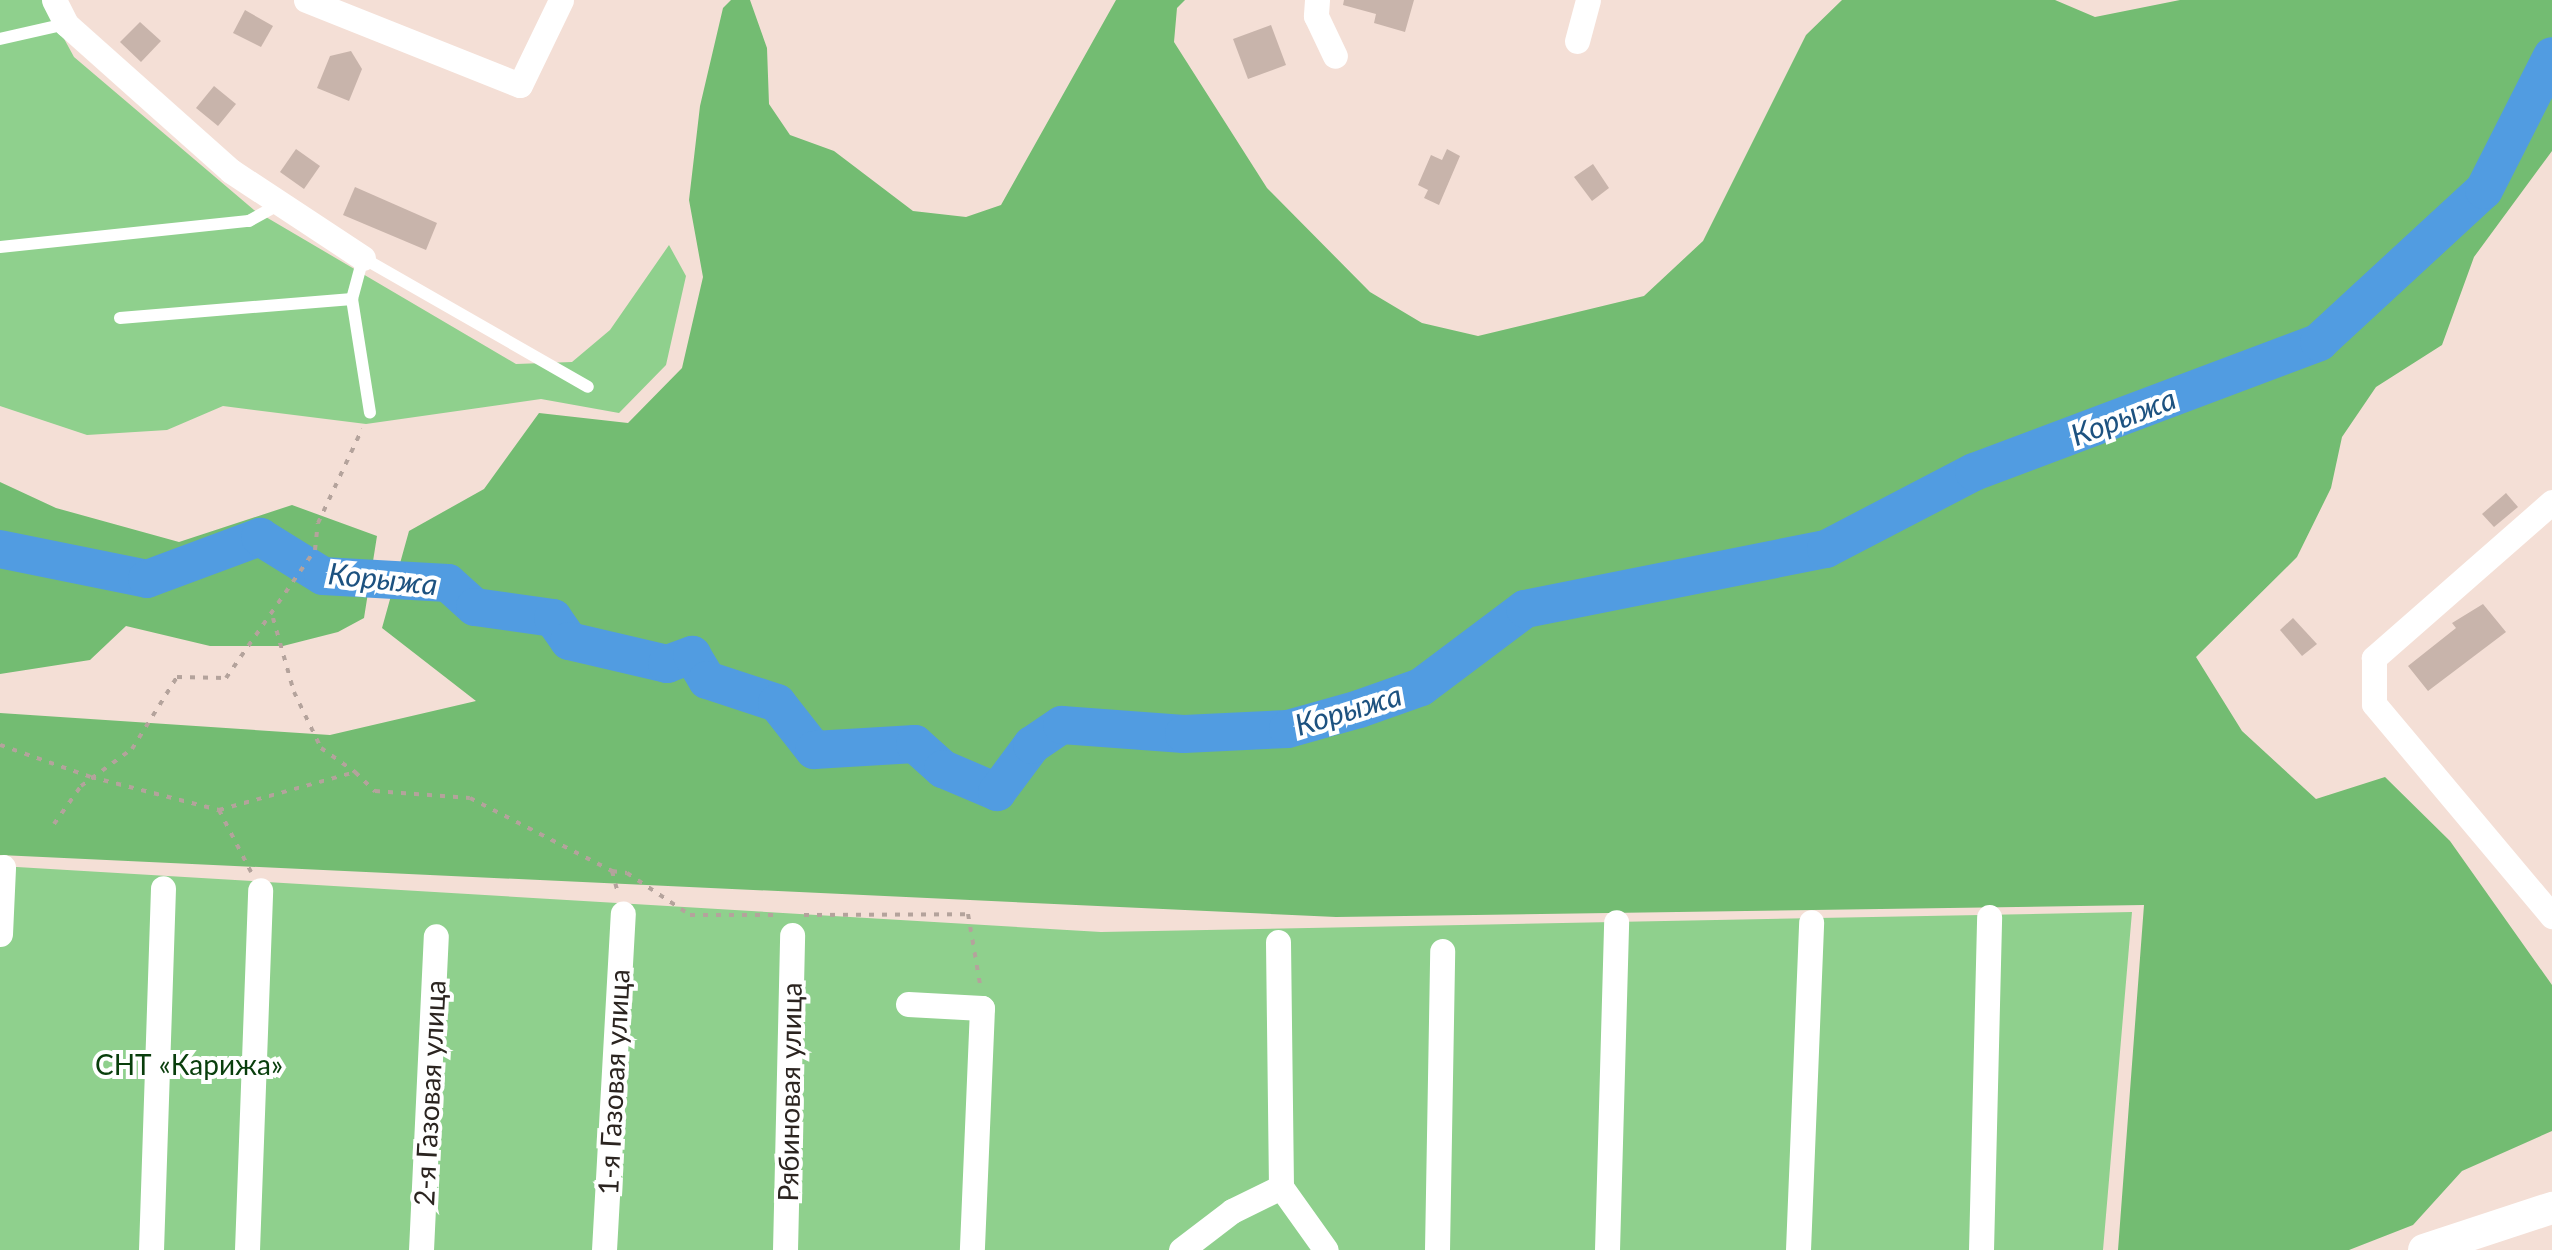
<!DOCTYPE html>
<html>
<head>
<meta charset="utf-8">
<style>
  body { margin:0 }
  #map { position:relative; width:2552px; height:1250px; overflow:hidden; background:#f4dfd6; font-family:Lato,sans-serif }
  div>[style] { position:absolute }
  .green>* { inset:0; background:#8fd08d }
  .forest>* { inset:0; background:#73bc72 }
  .river>* { height:38px; margin:-19px; padding:0 19px; transform-origin:19px; border-radius:19px; background:#519ce1 }
  .building>* { inset:0; background:#c8b4ab }
  .path>* { height:4px; margin-top:-2px; transform-origin:0; background:repeating-linear-gradient(90deg,#b4a39c 0 5px,transparent 0 13px) }
  .service>* { height:12px; margin:-6px; padding:0 6px; transform-origin:6px; border-radius:6px; background:#fff }
  .minor>* { height:25px; margin:-12.5px; padding:0 12.5px; transform-origin:12.5px; border-radius:12.5px; background:#fff }
  .tertiary>* { height:32px; margin:-16px; padding:0 16px; transform-origin:16px; border-radius:16px; background:#fff }
  span { translate:-50% -50%; white-space:nowrap; text-align:center; line-height:1.15; -webkit-text-stroke:8px #fff; paint-order:stroke }
  .park-label { font-size:28px; color:#093e0c }
  .street-label { font-size:28px; color:#2b2420 }
  .water-label { font-size:30px; color:#1d5280; font-style:italic }
</style>
</head>
<body>
<div id="map">
  <div class="green">
    <i style="clip-path:polygon(0 0,43px 0,74px 57px,254px 210px,516px 364px,572px 362px,610px 330px,669px 245px,686px 276px,666px 365px,619px 413px,541px 399px,366px 424px,223px 406px,167px 430px,87px 435px,0 406px)"></i>
    <i style="clip-path:polygon(0 866px,1101px 932px,2132px 912px,2103px 1250px,0 1250px)"></i>
  </div>
  <div class="forest">
    <i style="clip-path:polygon(731px 0,750px 0,767px 48px,769px 104px,790px 135px,834px 151px,913px 211px,966px 217px,1001px 205px,1116px 0,1185px 0,1177px 8px,1174px 42px,1267px 188px,1370px 292px,1422px 323px,1478px 336px,1644px 296px,1703px 241px,1806px 35px,1842px 0,2055px 0,2095px 17px,2180px 0,2552px 0,2552px 151px,2474px 257px,2442px 345px,2376px 387px,2342px 437px,2331px 488px,2297px 557px,2196px 657px,2242px 731px,2316px 799px,2385px 777px,2450px 841px,2552px 985px,2552px 1131px,2462px 1171px,2413px 1225px,2349px 1250px,2118px 1250px,2144px 905px,1336px 917px,0 855px,0 713px,330px 735px,476px 701px,382px 628px,409px 531px,484px 489px,539px 413px,628px 423px,682px 368px,703px 277px,689px 200px,700px 106px,723px 8px)"></i>
    <i style="clip-path:polygon(0 482px,56px 508px,179px 542px,292px 505px,377px 536px,364px 618px,338px 632px,283px 646px,210px 646px,126px 626px,90px 660px,0 674px)"></i>
  </div>
  <div class="river">
    <i style="left:0;top:549px;width:150px;rotate:11.5deg"></i>
    <i style="left:147px;top:579px;width:121px;rotate:-20.4deg"></i>
    <i style="left:260px;top:537px;width:74px;rotate:31.8deg"></i>
    <i style="left:323px;top:576px;width:125px;rotate:3.2deg"></i>
    <i style="left:448px;top:583px;width:36px;rotate:42deg"></i>
    <i style="left:475px;top:607px;width:79px;rotate:8deg"></i>
    <i style="left:553px;top:618px;width:28px;rotate:55deg"></i>
    <i style="left:569px;top:641px;width:101px;rotate:13.2deg"></i>
    <i style="left:667px;top:664px;width:27px;rotate:-20deg"></i>
    <i style="left:692px;top:655px;width:29px;rotate:59deg"></i>
    <i style="left:707px;top:680px;width:74px;rotate:18.2deg"></i>
    <i style="left:777px;top:703px;width:60px;rotate:51.8deg"></i>
    <i style="left:814px;top:750px;width:101px;rotate:-3.4deg"></i>
    <i style="left:915px;top:744px;width:38px;rotate:42deg"></i>
    <i style="left:943px;top:769px;width:59px;rotate:23.1deg"></i>
    <i style="left:997px;top:792px;width:59px;rotate:-53.3deg"></i>
    <i style="left:1032px;top:745px;width:36px;rotate:-34deg"></i>
    <i style="left:1062px;top:725px;width:122px;rotate:4.2deg"></i>
    <i style="left:1184px;top:734px;width:104px;rotate:-2.8deg"></i>
    <i style="left:1288px;top:729px;width:74px;rotate:-15.7deg"></i>
    <i style="left:1359px;top:709px;width:66px;rotate:-19.5deg"></i>
    <i style="left:1421px;top:687px;width:130px;rotate:-36.9deg"></i>
    <i style="left:1525px;top:609px;width:307px;rotate:-11.3deg"></i>
    <i style="left:1826px;top:549px;width:167px;rotate:-27.5deg"></i>
    <i style="left:1974px;top:472px;width:369px;rotate:-20.6deg"></i>
    <i style="left:2319px;top:342px;width:224px;rotate:-42.7deg"></i>
    <i style="left:2484px;top:190px;width:150px;rotate:-63.1deg"></i>
  </div>
  <div class="building">
    <i style="clip-path:polygon(1344px 0,1414px 0,1405px 32px,1374px 23px,1376px 14px,1343px 5px)"></i>
    <i style="clip-path:polygon(245px 10px,273px 26px,261px 47px,233px 33px)"></i>
    <i style="clip-path:polygon(140px 22px,161px 41px,141px 62px,120px 42px)"></i>
    <i style="clip-path:polygon(1271px 25px,1286px 65px,1248px 79px,1233px 39px)"></i>
    <i style="clip-path:polygon(351px 51px,362px 69px,349px 101px,317px 88px,330px 56px)"></i>
    <i style="clip-path:polygon(214px 86px,236px 104px,218px 126px,196px 108px)"></i>
    <i style="clip-path:polygon(296px 149px,320px 166px,304px 189px,280px 172px)"></i>
    <i style="clip-path:polygon(1447px 149px,1460px 156px,1439px 205px,1424px 198px,1428px 190px,1418px 185px,1431px 155px,1442px 160px)"></i>
    <i style="clip-path:polygon(1593px 164px,1609px 188px,1592px 201px,1574px 177px)"></i>
    <i style="clip-path:polygon(355px 187px,437px 223px,426px 250px,343px 215px)"></i>
    <i style="clip-path:polygon(2506px 493px,2518px 507px,2494px 527px,2482px 514px)"></i>
    <i style="clip-path:polygon(2483px 604px,2506px 632px,2428px 691px,2408px 666px,2456px 628px,2452px 623px)"></i>
    <i style="clip-path:polygon(2293px 618px,2317px 644px,2302px 656px,2280px 630px)"></i>
  </div>
  <div class="path">
    <i style="left:273px;top:618px;width:77px;rotate:74.2deg"></i>
    <i style="left:294px;top:692px;width:62px;rotate:64.3deg"></i>
    <i style="left:321px;top:748px;width:42px;rotate:35.2deg"></i>
    <i style="left:0;top:745px;width:96px;rotate:19.4deg"></i>
    <i style="left:91px;top:777px;width:132px;rotate:14.5deg"></i>
    <i style="left:219px;top:810px;width:141px;rotate:-15.6deg"></i>
    <i style="left:355px;top:772px;width:28px;rotate:44deg"></i>
    <i style="left:375px;top:791px;width:95px;rotate:4.2deg"></i>
    <i style="left:470px;top:798px;width:160px;rotate:27.2deg"></i>
    <i style="left:612px;top:871px;width:23px;rotate:75deg"></i>
    <i style="left:219px;top:810px;width:70px;rotate:62.7deg"></i>
    <i style="left:54px;top:824px;width:47px;rotate:-54.6deg"></i>
    <i style="left:81px;top:786px;width:63px;rotate:-36deg"></i>
    <i style="left:132px;top:749px;width:85px;rotate:-58deg"></i>
    <i style="left:177px;top:677px;width:49px;rotate:1.2deg"></i>
    <i style="left:226px;top:678px;width:156px;rotate:-55.2deg"></i>
    <i style="left:315px;top:550px;width:27px;rotate:-84deg"></i>
    <i style="left:318px;top:523px;width:104px;rotate:-64.9deg"></i>
    <i style="left:612px;top:871px;width:15px;rotate:8deg"></i>
    <i style="left:627px;top:873px;width:76px;rotate:33.7deg"></i>
    <i style="left:690px;top:915px;width:89px"></i>
    <i style="left:804px;top:915px;width:164px;rotate:-0.3deg"></i>
    <i style="left:968px;top:914px;width:71px;rotate:80.3deg"></i>
  </div>
  <div class="service">
    <i style="left:0;top:39px;width:68px;rotate:-12.8deg"></i>
    <i style="left:0;top:247px;width:250px;rotate:-6deg"></i>
    <i style="left:249px;top:221px;width:33px;rotate:-29deg"></i>
    <i style="left:352px;top:299px;width:115px;rotate:81deg"></i>
    <i style="left:120px;top:318px;width:233px;rotate:-4.7deg"></i>
    <i style="left:352px;top:299px;width:42px;rotate:-75deg"></i>
    <i style="left:363px;top:258px;width:259px;rotate:29.8deg"></i>
  </div>
  <div class="minor">
    <i style="left:54px;top:0;width:27px;rotate:63deg"></i>
    <i style="left:66px;top:24px;width:221px;rotate:41.7deg"></i>
    <i style="left:231px;top:171px;width:158px;rotate:33.4deg"></i>
    <i style="left:306px;top:0;width:230px;rotate:21.7deg"></i>
    <i style="left:520px;top:85px;width:94px;rotate:-64.2deg"></i>
    <i style="left:1317px;top:0;width:16px;rotate:94deg"></i>
    <i style="left:1316px;top:16px;width:44px;rotate:64.6deg"></i>
    <i style="left:1577px;top:41px;width:42px;rotate:-75deg"></i>
    <i style="left:2552px;top:502px;width:237px;rotate:138.8deg"></i>
    <i style="left:2374px;top:658px;width:46px;rotate:90deg"></i>
    <i style="left:2374px;top:704px;width:277px;rotate:50deg"></i>
    <i style="left:0;top:934px;width:67px;rotate:-87.4deg"></i>
    <i style="left:1278px;top:942px;width:245px;rotate:89.3deg"></i>
    <i style="left:1281px;top:1187px;width:77px;rotate:54.5deg"></i>
    <i style="left:908px;top:1004px;width:74px;rotate:3.1deg"></i>
    <i style="left:982px;top:1008px;width:242px;rotate:92.4deg"></i>
    <i style="left:151px;top:1250px;width:362px;rotate:-88.1deg"></i>
    <i style="left:247px;top:1250px;width:360px;rotate:-87.9deg"></i>
    <i style="left:421px;top:1250px;width:314px;rotate:-87.3deg"></i>
    <i style="left:604px;top:1250px;width:337px;rotate:-86.8deg"></i>
    <i style="left:785px;top:1250px;width:315px;rotate:-88.7deg"></i>
    <i style="left:1181px;top:1250px;width:64px;rotate:-37.4deg"></i>
    <i style="left:1232px;top:1211px;width:55px;rotate:-26.1deg"></i>
    <i style="left:1437px;top:1250px;width:299px;rotate:-89deg"></i>
    <i style="left:1607px;top:1250px;width:328px;rotate:-88.4deg"></i>
    <i style="left:1798px;top:1250px;width:328px;rotate:-87.7deg"></i>
    <i style="left:1981px;top:1250px;width:333px;rotate:-88.6deg"></i>
  </div>
  <div class="tertiary">
    <i style="left:2424px;top:1250px;width:135px;rotate:-18.2deg"></i>
  </div>
  <div class="park-label">
    <span style="left:189px;top:1064px">СНТ «Карижа»</span>
  </div>
  <div class="street-label">
    <span style="left:613px;top:1082px;rotate:-87deg">1-я Газовая улица</span>
    <span style="left:789px;top:1092px;rotate:-89deg">Рябиновая улица</span>
    <span style="left:429px;top:1093px;rotate:-87deg">2-я Газовая улица</span>
  </div>
  <div class="water-label">
    <span style="left:2123px;top:416px;rotate:-21deg">Корыжа</span>
    <span style="left:383px;top:578px;rotate:6deg">Корыжа</span>
    <span style="left:1348px;top:709px;rotate:-17deg">Корыжа</span>
  </div>
</div>
</body>
</html>
